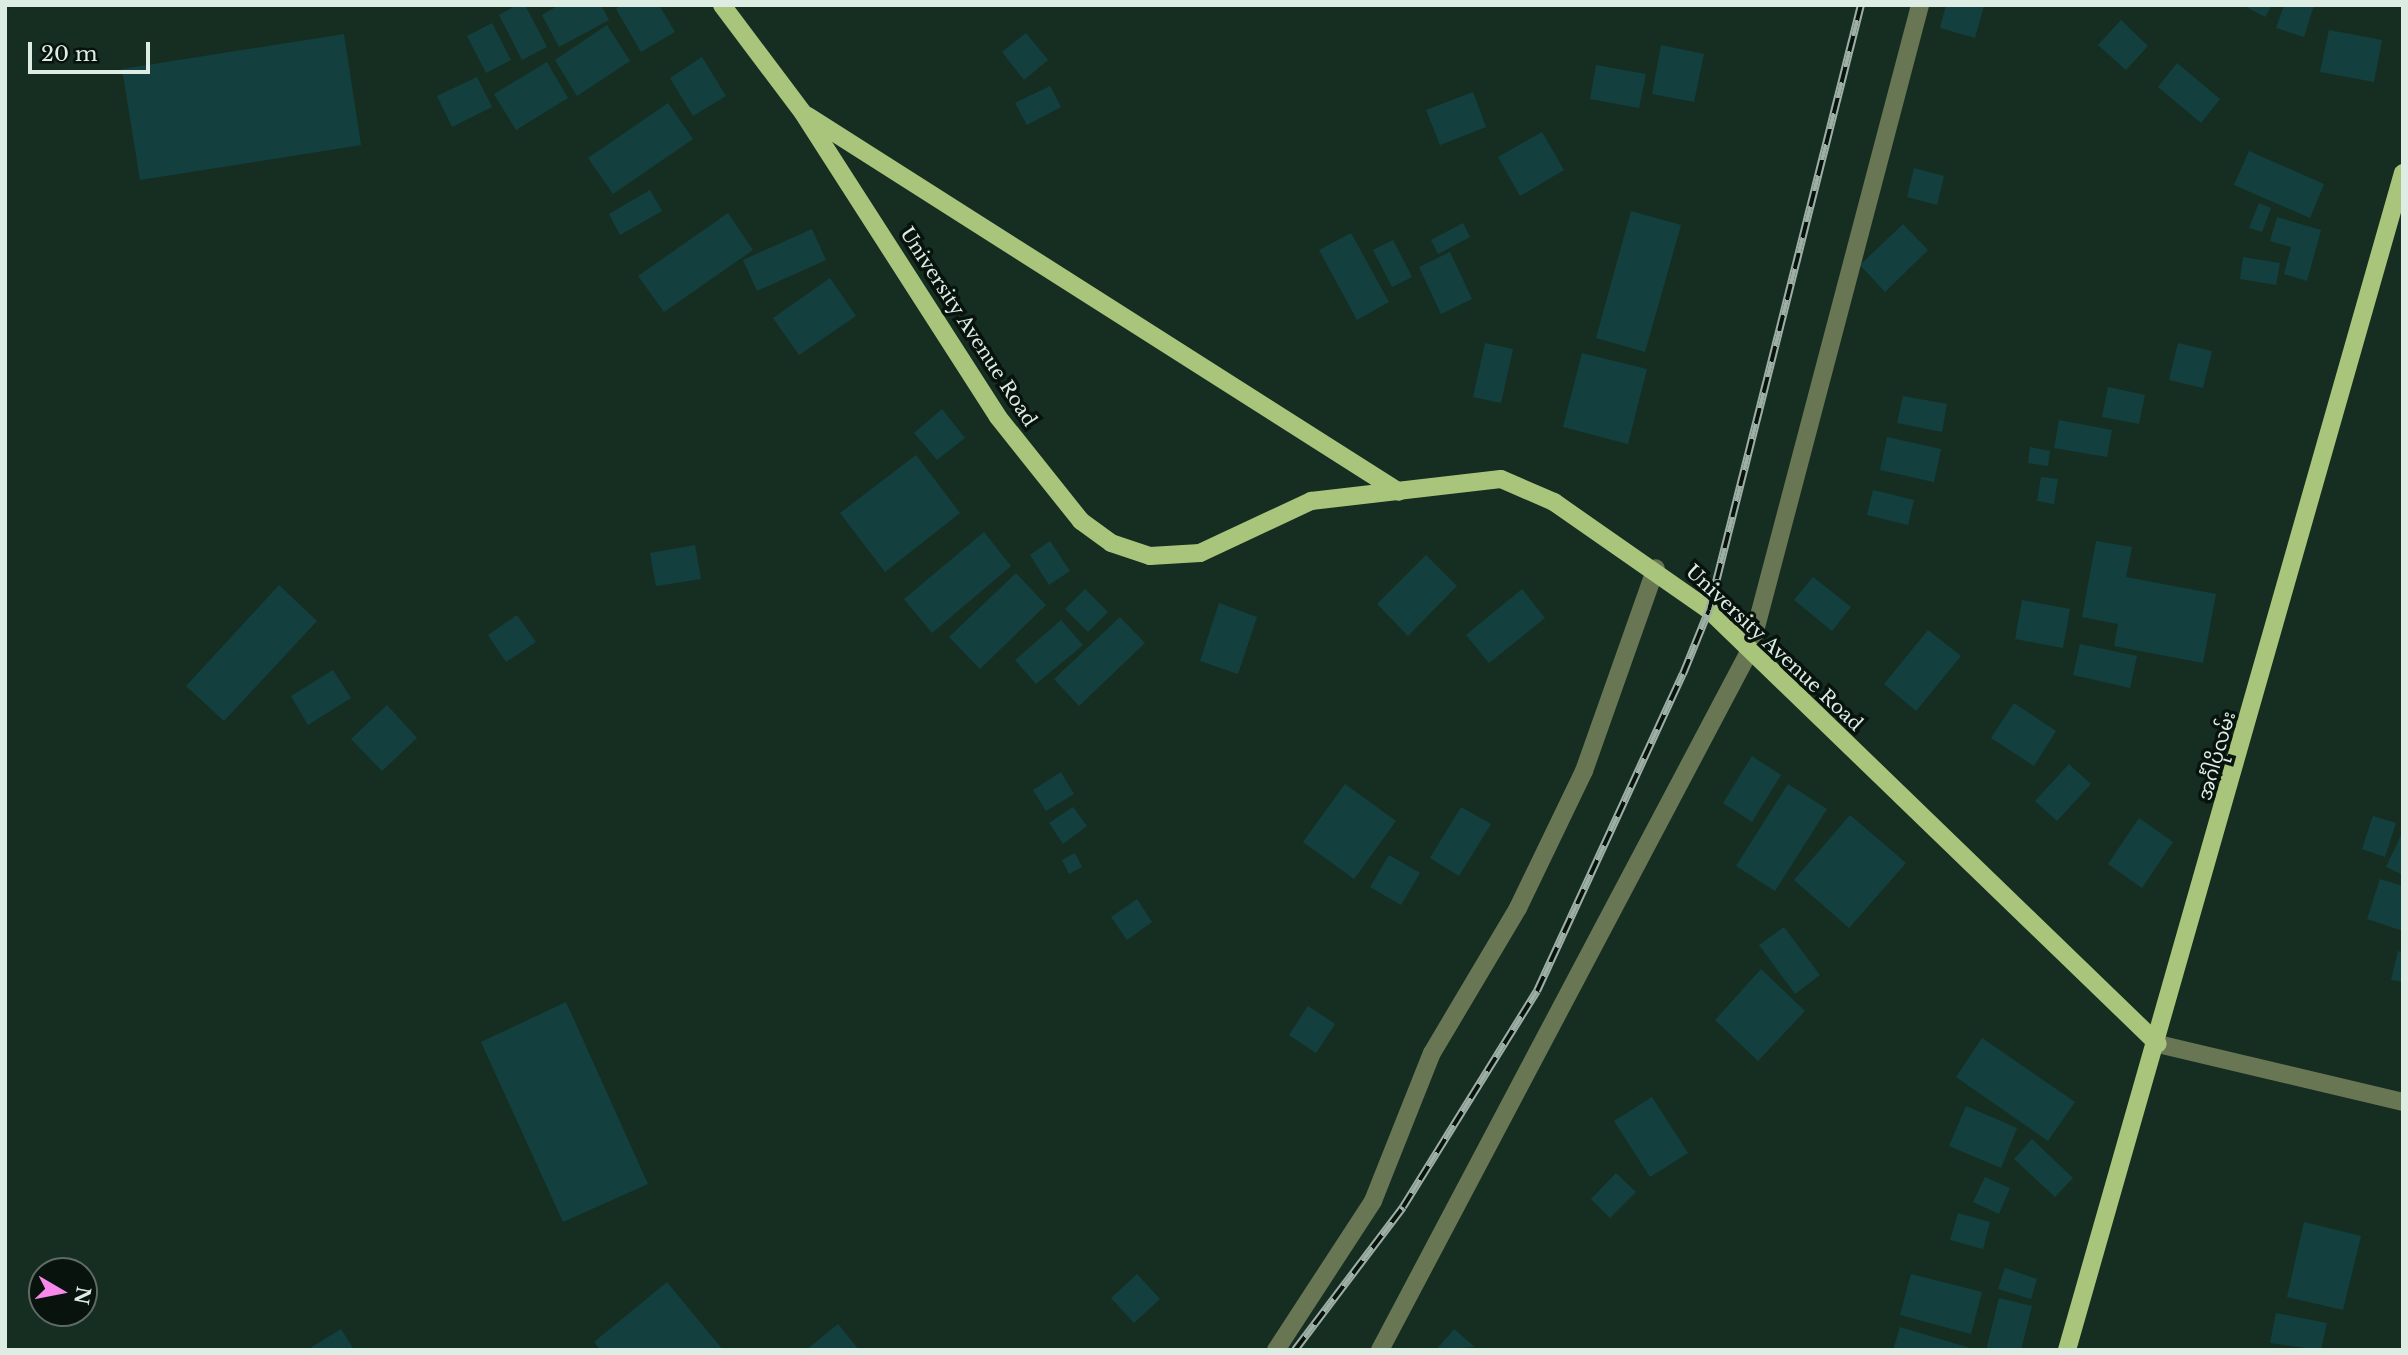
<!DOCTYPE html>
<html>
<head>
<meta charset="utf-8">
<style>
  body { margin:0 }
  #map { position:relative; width:2408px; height:1355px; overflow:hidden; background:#152e21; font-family:"Libre Baskerville","Noto Sans Myanmar",serif }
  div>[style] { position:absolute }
  .building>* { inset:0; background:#13403f }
  .minor>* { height:18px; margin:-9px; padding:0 9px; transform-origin:9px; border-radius:9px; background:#687653 }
  .major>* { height:18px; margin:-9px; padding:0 9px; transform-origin:9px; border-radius:9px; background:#a9c57c }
  .rail>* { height:8px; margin-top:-4px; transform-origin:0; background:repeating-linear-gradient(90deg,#09130e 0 16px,#9eb0a6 0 32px); box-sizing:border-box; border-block:2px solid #9eb0a6 }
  span { translate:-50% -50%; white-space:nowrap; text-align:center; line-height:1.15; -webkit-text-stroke:7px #09130e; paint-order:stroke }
  .street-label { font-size:19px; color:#deede4 }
  .frame { position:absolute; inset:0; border:7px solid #deede4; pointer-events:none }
  .north { position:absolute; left:28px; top:1257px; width:70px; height:70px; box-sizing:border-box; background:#09130e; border:2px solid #5e6a64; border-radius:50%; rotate:100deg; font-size:19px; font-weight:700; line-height:28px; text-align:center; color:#deede4 }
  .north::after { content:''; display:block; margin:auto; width:24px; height:32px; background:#f888ea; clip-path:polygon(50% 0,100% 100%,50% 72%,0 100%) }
  .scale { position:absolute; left:28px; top:42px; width:122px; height:32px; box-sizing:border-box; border:4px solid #deede4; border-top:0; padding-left:9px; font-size:21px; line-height:24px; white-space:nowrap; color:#deede4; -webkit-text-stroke:5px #09130e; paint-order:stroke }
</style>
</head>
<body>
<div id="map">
  <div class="building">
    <i style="clip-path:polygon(517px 5px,525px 5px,547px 47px,522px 60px,499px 15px)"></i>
    <i style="clip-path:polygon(559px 5px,601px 5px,609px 20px,559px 47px,542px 15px)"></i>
    <i style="clip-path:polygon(621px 5px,659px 5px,675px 32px,641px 52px,616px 9px)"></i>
    <i style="clip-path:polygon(1946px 5px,1984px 6px,1975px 38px,1940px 28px)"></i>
    <i style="clip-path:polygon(2243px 5px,2272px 5px,2265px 17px)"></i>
    <i style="clip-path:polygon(2284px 5px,2314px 5px,2304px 37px,2276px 28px)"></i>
    <i style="clip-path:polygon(2121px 20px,2148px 46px,2126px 70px,2098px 45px)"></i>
    <i style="clip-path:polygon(492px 23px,511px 60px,486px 73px,467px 36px)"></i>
    <i style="clip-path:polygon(607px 25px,630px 61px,577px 96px,555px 60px)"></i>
    <i style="clip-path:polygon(2329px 30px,2382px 40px,2374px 82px,2320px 72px)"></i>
    <i style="clip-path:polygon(1026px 33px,1048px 60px,1024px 80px,1002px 52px)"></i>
    <i style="clip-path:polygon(344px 34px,361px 145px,140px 180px,122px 69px)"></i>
    <i style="clip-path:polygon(1661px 45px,1704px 54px,1694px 102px,1652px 94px)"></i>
    <i style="clip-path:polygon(702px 57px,726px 96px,693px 116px,670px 78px)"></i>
    <i style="clip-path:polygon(547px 62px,568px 98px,516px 130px,494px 94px)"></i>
    <i style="clip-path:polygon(2177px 63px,2220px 99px,2201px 123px,2158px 87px)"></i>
    <i style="clip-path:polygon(1596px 65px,1646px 74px,1639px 108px,1590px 99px)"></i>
    <i style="clip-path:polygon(477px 77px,492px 107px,452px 127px,437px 96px)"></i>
    <i style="clip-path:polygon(1050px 86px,1061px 107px,1027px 125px,1015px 103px)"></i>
    <i style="clip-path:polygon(1473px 92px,1486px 127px,1440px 145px,1426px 110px)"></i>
    <i style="clip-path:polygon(668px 103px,693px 139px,613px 194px,588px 158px)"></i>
    <i style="clip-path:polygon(1542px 132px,1564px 170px,1520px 196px,1498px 157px)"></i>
    <i style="clip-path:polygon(2249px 151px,2324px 184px,2310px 218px,2234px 185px)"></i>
    <i style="clip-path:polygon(1914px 168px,1944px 176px,1937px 205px,1907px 197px)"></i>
    <i style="clip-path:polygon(650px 190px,662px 211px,620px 235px,609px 214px)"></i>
    <i style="clip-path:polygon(2259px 203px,2271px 208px,2262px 232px,2249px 228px)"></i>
    <i style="clip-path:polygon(1631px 211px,1681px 225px,1645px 352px,1596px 338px)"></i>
    <i style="clip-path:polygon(728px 213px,753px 250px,664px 312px,638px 276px)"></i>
    <i style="clip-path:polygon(2277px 217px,2321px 230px,2307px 281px,2284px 274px,2291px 247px,2270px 241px)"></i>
    <i style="clip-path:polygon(1463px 223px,1470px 237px,1438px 254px,1431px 240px)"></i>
    <i style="clip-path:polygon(1903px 224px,1928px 250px,1885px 292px,1860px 265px)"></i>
    <i style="clip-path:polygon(812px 229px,826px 260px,757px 291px,743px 260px)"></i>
    <i style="clip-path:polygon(1351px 233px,1389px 302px,1357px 320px,1319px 250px)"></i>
    <i style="clip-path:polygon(1393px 240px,1412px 277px,1392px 287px,1373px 250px)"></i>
    <i style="clip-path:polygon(1450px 252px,1472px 299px,1441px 314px,1419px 267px)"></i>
    <i style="clip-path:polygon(2243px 257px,2280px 263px,2276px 285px,2240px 279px)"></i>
    <i style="clip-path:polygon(830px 278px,856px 316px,799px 355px,773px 318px)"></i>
    <i style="clip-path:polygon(1485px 343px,1513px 349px,1501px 403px,1473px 397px)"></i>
    <i style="clip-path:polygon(2178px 343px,2212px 351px,2203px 388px,2169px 380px)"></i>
    <i style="clip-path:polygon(1582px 353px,1647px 369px,1628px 444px,1563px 427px)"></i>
    <i style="clip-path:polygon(2108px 387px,2145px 395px,2139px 424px,2102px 417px)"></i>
    <i style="clip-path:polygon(1903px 396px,1947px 404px,1942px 432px,1897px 423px)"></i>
    <i style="clip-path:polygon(942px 409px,965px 438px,937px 460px,914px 433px)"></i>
    <i style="clip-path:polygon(2059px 420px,2112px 430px,2107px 457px,2054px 448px)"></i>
    <i style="clip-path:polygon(1887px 437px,1941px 449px,1934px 482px,1880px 470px)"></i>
    <i style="clip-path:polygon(2030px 447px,2050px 451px,2048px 466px,2028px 463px)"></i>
    <i style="clip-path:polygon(916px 455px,960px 513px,885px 572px,840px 513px)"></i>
    <i style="clip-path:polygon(2041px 477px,2058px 479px,2054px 504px,2037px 501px)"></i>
    <i style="clip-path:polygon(1873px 490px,1914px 500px,1908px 525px,1867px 515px)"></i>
    <i style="clip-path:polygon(984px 532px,1011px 566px,932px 633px,904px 599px)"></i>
    <i style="clip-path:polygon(1050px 541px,1070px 571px,1049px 585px,1030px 555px)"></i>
    <i style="clip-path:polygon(2096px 541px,2132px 547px,2126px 577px,2216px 594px,2203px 663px,2114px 646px,2118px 624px,2082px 617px)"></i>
    <i style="clip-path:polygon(695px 545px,701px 579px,656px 586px,650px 553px)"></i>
    <i style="clip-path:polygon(1426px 555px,1457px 586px,1408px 636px,1377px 604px)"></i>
    <i style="clip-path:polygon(1016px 573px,1046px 605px,980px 669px,949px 637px)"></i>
    <i style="clip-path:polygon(1813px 577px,1851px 607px,1832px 631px,1794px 600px)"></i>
    <i style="clip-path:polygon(279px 585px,317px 621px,224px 721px,186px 686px)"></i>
    <i style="clip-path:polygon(1085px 589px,1108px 612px,1088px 632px,1065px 609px)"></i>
    <i style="clip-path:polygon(1522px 589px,1545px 618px,1489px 663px,1466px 635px)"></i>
    <i style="clip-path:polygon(2022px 600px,2070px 609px,2063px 648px,2015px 639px)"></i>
    <i style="clip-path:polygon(1219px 603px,1257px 617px,1238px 674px,1200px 661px)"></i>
    <i style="clip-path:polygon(517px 615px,536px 642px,506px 662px,488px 635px)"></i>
    <i style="clip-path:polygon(1120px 617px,1145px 643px,1079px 706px,1054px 679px)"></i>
    <i style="clip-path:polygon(1061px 620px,1083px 645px,1036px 684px,1015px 660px)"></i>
    <i style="clip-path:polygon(1928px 630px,1961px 656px,1916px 711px,1884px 684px)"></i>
    <i style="clip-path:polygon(2080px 644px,2137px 656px,2130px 688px,2073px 675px)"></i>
    <i style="clip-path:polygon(333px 670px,351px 698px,308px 725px,291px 696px)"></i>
    <i style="clip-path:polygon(2014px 703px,2056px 731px,2034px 766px,1991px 738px)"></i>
    <i style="clip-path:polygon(387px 705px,417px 738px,382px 771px,351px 739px)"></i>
    <i style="clip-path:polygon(1752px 756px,1781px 775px,1752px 822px,1723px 803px)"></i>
    <i style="clip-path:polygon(2069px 764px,2091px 784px,2057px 821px,2035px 801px)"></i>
    <i style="clip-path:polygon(1061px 772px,1074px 794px,1046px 811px,1033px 790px)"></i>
    <i style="clip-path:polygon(1345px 784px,1396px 821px,1354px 879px,1303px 842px)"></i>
    <i style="clip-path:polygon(1788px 784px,1827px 809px,1775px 891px,1736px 866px)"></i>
    <i style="clip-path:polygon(1073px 807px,1087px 826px,1063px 844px,1049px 823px)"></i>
    <i style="clip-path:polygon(1461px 807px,1491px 824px,1459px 876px,1430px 858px)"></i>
    <i style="clip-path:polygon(1850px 815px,1906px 863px,1849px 928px,1794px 880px)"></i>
    <i style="clip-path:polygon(2373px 816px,2396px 823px,2385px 857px,2362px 849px)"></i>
    <i style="clip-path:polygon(2139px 818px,2173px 842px,2142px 888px,2108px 864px)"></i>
    <i style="clip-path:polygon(2403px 831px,2403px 875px,2386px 867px)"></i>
    <i style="clip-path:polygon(1075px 853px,1082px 867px,1069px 874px,1062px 860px)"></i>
    <i style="clip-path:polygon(1389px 855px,1420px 873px,1401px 905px,1370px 887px)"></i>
    <i style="clip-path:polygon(2380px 879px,2403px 886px,2403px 931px,2367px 919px)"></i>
    <i style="clip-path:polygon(1137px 899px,1152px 922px,1127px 940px,1111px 917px)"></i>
    <i style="clip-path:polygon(1784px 927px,1820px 975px,1795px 994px,1759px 945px)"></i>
    <i style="clip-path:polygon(2398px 951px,2403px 953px,2403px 982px,2391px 980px)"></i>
    <i style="clip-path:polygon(1761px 969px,1805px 1011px,1758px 1061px,1715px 1020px)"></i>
    <i style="clip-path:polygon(566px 1002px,648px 1184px,563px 1222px,481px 1042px)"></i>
    <i style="clip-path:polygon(1308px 1006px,1335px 1024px,1316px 1053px,1289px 1035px)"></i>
    <i style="clip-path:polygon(1982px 1038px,2075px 1102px,2048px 1141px,1956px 1077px)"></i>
    <i style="clip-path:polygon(1652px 1097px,1688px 1153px,1650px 1177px,1614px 1121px)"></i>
    <i style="clip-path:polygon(1966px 1106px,2017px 1128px,2001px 1168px,1949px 1146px)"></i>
    <i style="clip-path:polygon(2032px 1139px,2073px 1178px,2055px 1197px,2014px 1159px)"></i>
    <i style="clip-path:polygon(1616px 1173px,1636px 1192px,1610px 1218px,1591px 1199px)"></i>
    <i style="clip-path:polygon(1985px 1177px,2010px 1188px,1999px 1214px,1973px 1202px)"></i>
    <i style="clip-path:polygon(1958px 1213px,1990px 1222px,1983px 1249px,1950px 1240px)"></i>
    <i style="clip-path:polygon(2304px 1222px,2361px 1236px,2343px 1310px,2287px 1297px)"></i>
    <i style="clip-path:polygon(2005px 1268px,2037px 1279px,2031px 1299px,1998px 1289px)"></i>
    <i style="clip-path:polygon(1137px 1274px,1160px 1299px,1134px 1323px,1111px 1298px)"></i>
    <i style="clip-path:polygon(1911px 1274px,1982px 1292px,1971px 1334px,1900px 1315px)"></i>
    <i style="clip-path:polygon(667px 1282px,723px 1350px,600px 1350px,594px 1342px)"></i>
    <i style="clip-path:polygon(1999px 1298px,2032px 1306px,2021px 1350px,1986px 1350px)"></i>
    <i style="clip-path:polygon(2276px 1313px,2327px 1323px,2321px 1350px,2270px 1343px)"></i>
    <i style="clip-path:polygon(838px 1324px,859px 1350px,806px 1350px)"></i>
    <i style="clip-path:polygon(1900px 1327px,1970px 1348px,1969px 1350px,1893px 1350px)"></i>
    <i style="clip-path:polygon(341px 1329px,354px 1350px,307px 1350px)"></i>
    <i style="clip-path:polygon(1454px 1329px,1475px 1347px,1436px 1350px)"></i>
  </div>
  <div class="minor">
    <i style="left:2158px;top:1044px;width:252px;rotate:13.3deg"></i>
    <i style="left:1276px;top:1350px;width:178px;rotate:-56.9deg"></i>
    <i style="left:1373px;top:1201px;width:159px;rotate:-68.3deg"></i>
    <i style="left:1432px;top:1053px;width:169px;rotate:-59.3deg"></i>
    <i style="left:1518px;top:908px;width:152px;rotate:-64.3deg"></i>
    <i style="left:1584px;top:771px;width:215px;rotate:-70.5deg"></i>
    <i style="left:1380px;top:1350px;width:792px;rotate:-62.14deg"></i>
    <i style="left:1750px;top:650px;width:667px;rotate:-75.23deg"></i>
  </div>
  <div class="major">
    <i style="left:722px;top:5px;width:135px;rotate:53.1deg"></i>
    <i style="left:803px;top:113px;width:361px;rotate:57.3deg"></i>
    <i style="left:998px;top:417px;width:133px;rotate:51.4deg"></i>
    <i style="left:1081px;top:521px;width:37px;rotate:36deg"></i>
    <i style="left:1111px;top:543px;width:41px;rotate:18.4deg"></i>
    <i style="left:1150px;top:556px;width:50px;rotate:-3.4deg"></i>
    <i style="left:1200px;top:553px;width:123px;rotate:-25.1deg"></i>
    <i style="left:1311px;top:501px;width:191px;rotate:-6.6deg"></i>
    <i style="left:1501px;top:479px;width:58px;rotate:23.5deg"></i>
    <i style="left:1554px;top:502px;width:189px;rotate:34.9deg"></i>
    <i style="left:1709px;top:610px;width:624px;rotate:44.03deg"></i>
    <i style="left:808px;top:116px;width:700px;rotate:32.46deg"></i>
    <i style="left:2067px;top:1350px;width:1224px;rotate:-74.07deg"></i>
  </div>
  <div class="rail">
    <i style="left:1295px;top:1350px;width:179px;rotate:-52.9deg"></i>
    <i style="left:1403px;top:1207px;width:254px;rotate:-58.2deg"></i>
    <i style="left:1537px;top:991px;width:349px;rotate:-65.3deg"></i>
    <i style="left:1683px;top:674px;width:69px;rotate:-67.9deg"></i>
    <i style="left:1709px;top:610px;width:624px;rotate:-75.9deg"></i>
  </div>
  <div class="street-label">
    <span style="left:968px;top:327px;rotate:57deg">University Avenue Road</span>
    <span style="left:1774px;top:648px;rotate:43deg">University Avenue Road</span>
    <span style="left:2217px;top:756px;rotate:-74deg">အင်္ဂါပိုလမ်း</span>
  </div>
  <div class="frame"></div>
  <div class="north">N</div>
  <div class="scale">20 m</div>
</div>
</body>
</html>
